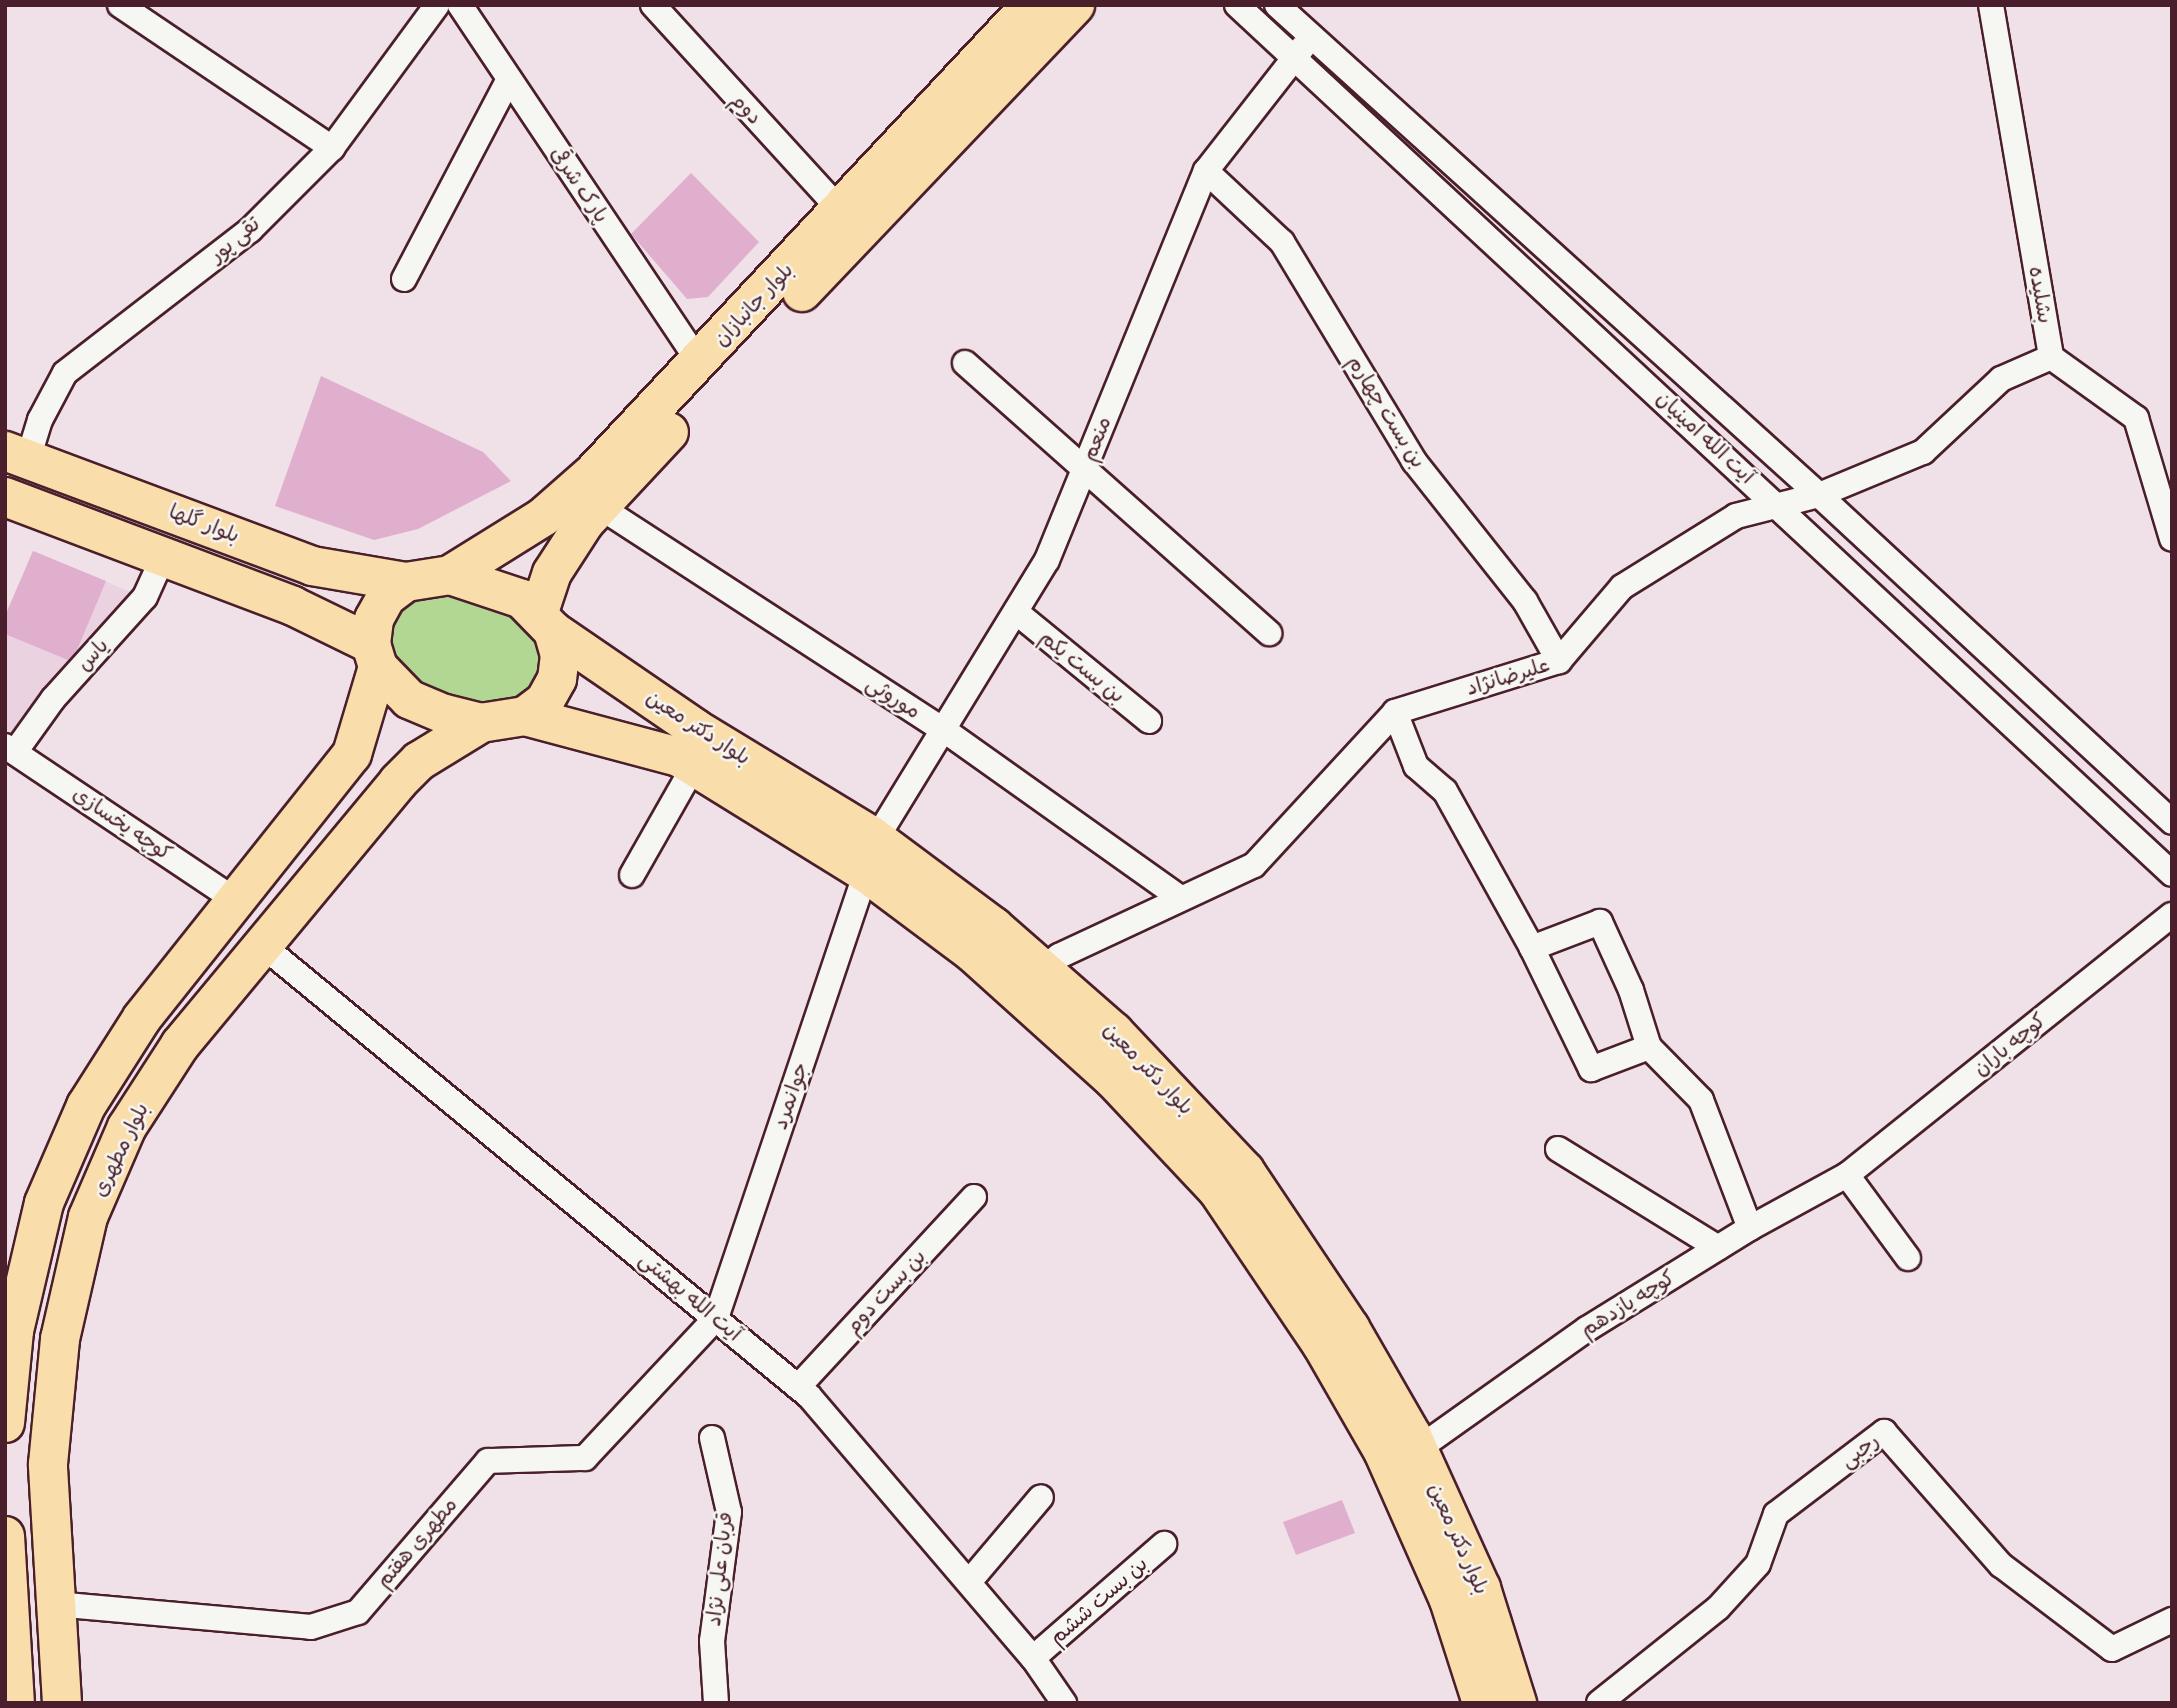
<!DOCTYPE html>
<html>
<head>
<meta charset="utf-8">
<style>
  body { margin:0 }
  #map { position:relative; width:2177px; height:1708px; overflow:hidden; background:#efe1e7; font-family:Pangolin,"Playpen Sans Arabic",sans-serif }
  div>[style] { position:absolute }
  .built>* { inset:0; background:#ead2e0 }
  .green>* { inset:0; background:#b2d793 }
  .building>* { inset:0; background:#e0afce }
  .roads { filter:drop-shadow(2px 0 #4a1f2b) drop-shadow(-2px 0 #4a1f2b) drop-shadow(0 2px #4a1f2b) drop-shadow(0 -2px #4a1f2b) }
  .minor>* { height:24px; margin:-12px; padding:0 12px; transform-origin:12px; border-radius:12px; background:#f6f6f2 }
  .primary>* { height:38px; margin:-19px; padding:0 19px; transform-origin:19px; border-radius:19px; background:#f9deab }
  span { translate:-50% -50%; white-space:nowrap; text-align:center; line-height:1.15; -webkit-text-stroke:5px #f6f6f2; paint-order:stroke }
  .street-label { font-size:21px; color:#4a1f2b }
  .frame { position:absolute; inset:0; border:7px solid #4a1f2b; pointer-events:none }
</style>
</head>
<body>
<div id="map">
  <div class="built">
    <i style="clip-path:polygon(33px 551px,133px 593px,17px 739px,5px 732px,5px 616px)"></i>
  </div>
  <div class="green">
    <i style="clip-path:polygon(432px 589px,492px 598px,541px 637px,548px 665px,538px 689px,500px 711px,407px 683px,385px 643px,390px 616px,407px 596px)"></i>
  </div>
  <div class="building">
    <i style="clip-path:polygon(691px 173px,759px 242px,708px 297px,687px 299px,631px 234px)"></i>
    <i style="clip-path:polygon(321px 376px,483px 452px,511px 481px,418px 529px,374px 540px,275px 506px)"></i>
    <i style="clip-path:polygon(33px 551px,106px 581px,77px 650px,68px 660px,5px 634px,5px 616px)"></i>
    <i style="clip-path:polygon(1342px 1500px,1355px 1533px,1296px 1555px,1283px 1522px)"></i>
  </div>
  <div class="roads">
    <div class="minor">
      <i style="left:120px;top:5px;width:256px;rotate:34deg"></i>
      <i style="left:460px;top:5px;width:431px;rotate:56.2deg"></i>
      <i style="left:653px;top:5px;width:279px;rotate:47.6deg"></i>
      <i style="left:1237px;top:5px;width:1276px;rotate:42.9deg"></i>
      <i style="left:1277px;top:5px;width:731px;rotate:42.12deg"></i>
      <i style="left:1819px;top:495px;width:481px;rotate:42.8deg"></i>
      <i style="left:1991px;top:5px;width:357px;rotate:80.3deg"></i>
      <i style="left:2051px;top:357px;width:105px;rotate:35.7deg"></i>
      <i style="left:2136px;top:418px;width:126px;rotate:73.4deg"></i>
      <i style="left:1206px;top:171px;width:104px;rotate:43.1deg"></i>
      <i style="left:1282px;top:242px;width:256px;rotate:58.9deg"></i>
      <i style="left:1414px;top:461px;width:179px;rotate:51.6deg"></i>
      <i style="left:1525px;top:601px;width:69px;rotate:60.5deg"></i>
      <i style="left:404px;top:279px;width:226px;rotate:-62.3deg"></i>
      <i style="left:965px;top:363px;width:407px;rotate:41.6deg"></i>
      <i style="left:28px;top:459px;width:41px;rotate:-72.9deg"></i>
      <i style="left:40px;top:420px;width:53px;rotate:-62deg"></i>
      <i style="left:65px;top:373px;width:234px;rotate:-37.7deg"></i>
      <i style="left:250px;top:230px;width:116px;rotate:-45deg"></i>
      <i style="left:332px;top:148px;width:177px;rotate:-53.7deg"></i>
      <i style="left:600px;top:507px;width:410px;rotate:33deg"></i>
      <i style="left:944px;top:730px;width:290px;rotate:35.4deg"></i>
      <i style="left:1016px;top:612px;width:172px;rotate:39.3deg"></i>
      <i style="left:1395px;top:712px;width:58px;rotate:68.7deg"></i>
      <i style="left:1416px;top:766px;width:38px;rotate:41deg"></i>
      <i style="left:1445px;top:791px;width:179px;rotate:61deg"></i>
      <i style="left:1532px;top:948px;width:135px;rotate:64deg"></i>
      <i style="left:1591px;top:1069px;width:62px;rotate:-20.8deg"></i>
      <i style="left:1649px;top:1047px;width:60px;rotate:-107.5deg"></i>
      <i style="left:1631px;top:990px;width:75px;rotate:-114.5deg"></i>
      <i style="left:1600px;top:922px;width:73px;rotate:159.1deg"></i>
      <i style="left:5px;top:746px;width:280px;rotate:33.8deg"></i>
      <i style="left:15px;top:752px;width:65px;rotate:-54.4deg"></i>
      <i style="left:53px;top:699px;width:137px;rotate:-48deg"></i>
      <i style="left:145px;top:597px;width:46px;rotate:-65.7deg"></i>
      <i style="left:876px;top:839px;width:327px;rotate:-58.5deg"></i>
      <i style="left:1047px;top:560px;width:420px;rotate:-67.8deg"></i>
      <i style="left:1206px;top:171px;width:157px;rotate:-52deg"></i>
      <i style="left:632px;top:875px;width:125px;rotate:-60.4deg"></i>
      <i style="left:262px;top:945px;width:709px;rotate:39.51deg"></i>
      <i style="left:809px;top:1396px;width:345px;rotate:49.5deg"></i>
      <i style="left:1033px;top:1658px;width:55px;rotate:55.4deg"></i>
      <i style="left:1043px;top:968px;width:20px;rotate:-37deg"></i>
      <i style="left:1059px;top:956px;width:215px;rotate:-25deg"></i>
      <i style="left:1254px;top:865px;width:208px;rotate:-47.3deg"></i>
      <i style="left:1395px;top:712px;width:172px;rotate:-17.3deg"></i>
      <i style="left:1559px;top:661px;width:97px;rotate:-49.6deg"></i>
      <i style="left:1622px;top:587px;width:134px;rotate:-31.9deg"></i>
      <i style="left:1736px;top:516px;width:86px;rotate:-14.2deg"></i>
      <i style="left:1819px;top:495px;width:113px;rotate:-22.5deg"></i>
      <i style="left:1923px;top:452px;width:107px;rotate:-43.1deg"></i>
      <i style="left:2001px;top:379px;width:55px;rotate:-23.7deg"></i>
      <i style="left:1649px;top:1047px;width:74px;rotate:45.5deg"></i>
      <i style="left:1701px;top:1100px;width:137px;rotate:69.1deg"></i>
      <i style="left:1558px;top:1149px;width:188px;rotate:31.7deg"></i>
      <i style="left:1847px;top:1175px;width:103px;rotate:53.7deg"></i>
      <i style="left:798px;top:1387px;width:259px;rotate:-47.2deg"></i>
      <i style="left:712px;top:1438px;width:76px;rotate:77.1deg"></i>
      <i style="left:729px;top:1512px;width:130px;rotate:97.5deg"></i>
      <i style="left:712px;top:1641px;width:62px;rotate:86.3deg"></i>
      <i style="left:1418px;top:1449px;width:207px;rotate:-35.4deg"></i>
      <i style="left:1587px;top:1329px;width:192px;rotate:-31.8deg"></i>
      <i style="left:1750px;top:1228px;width:111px;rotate:-28.7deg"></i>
      <i style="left:1847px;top:1175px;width:416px;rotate:-38.7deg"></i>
      <i style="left:969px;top:1582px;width:111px;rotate:-49.7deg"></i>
      <i style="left:55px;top:1604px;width:257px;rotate:5.1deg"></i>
      <i style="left:311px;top:1627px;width:49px;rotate:-17.7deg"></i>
      <i style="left:358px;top:1612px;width:199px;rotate:-49.3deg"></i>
      <i style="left:488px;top:1461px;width:97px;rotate:-1.8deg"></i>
      <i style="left:585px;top:1458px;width:192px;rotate:-46.9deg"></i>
      <i style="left:716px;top:1318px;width:470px;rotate:-71.4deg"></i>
      <i style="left:1033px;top:1658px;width:174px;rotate:-41deg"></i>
      <i style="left:1599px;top:1703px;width:152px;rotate:-38.6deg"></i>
      <i style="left:1718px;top:1608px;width:59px;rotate:-47.7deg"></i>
      <i style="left:1758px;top:1564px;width:53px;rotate:-70.2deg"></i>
      <i style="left:1776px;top:1514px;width:136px;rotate:-37.2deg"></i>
      <i style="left:1884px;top:1432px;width:177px;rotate:48.7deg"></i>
      <i style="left:2001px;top:1565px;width:139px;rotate:37.1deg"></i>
      <i style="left:2112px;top:1649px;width:67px;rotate:-25.8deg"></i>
    </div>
    <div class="primary">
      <i style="left:802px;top:292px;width:396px;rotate:-46.4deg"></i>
      <i style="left:5px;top:451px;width:328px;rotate:20.5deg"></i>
      <i style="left:312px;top:566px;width:95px;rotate:9.7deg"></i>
      <i style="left:5px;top:497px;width:308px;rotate:20.7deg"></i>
      <i style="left:293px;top:606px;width:87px;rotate:26deg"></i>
      <i style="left:450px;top:575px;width:110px;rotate:-31.9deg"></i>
      <i style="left:543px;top:517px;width:67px;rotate:-41.3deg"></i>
      <i style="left:593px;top:473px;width:641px;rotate:-46.9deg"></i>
      <i style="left:450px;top:575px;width:76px;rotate:18.4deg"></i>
      <i style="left:522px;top:599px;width:45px;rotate:45.9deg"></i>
      <i style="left:553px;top:631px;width:25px;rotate:74deg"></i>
      <i style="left:560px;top:655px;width:24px;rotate:97deg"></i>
      <i style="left:557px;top:679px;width:25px;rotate:119deg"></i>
      <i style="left:545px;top:701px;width:25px;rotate:143deg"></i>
      <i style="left:525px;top:716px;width:45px;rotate:171deg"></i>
      <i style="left:481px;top:723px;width:38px;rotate:-166deg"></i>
      <i style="left:444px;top:714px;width:38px;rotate:-157deg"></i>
      <i style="left:409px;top:699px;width:45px;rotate:-134.1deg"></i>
      <i style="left:378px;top:667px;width:24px;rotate:-107deg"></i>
      <i style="left:371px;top:644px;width:25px;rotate:-83deg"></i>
      <i style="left:374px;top:619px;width:25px;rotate:-61deg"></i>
      <i style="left:386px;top:597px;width:25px;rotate:-37deg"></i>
      <i style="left:406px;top:582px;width:45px;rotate:-9deg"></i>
      <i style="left:539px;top:612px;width:41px;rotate:-71.6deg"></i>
      <i style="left:552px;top:573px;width:61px;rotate:-57.1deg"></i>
      <i style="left:585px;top:522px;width:123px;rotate:-47deg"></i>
      <i style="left:553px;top:631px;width:173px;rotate:34.4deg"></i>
      <i style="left:696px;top:729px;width:206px;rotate:31.3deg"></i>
      <i style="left:872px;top:836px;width:152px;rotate:36.7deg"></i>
      <i style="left:994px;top:927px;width:159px;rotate:41.2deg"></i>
      <i style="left:1114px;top:1032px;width:191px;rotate:46.7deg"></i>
      <i style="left:1245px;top:1171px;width:189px;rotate:56.2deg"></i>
      <i style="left:1350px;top:1328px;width:125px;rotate:60.1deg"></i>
      <i style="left:1412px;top:1436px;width:167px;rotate:65.6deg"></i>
      <i style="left:1481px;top:1588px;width:121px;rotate:72.6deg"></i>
      <i style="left:525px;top:716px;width:159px;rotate:14.9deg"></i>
      <i style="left:679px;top:757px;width:220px;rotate:31.8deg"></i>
      <i style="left:866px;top:873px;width:134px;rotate:36.8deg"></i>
      <i style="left:973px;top:953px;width:188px;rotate:42deg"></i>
      <i style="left:1113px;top:1079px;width:154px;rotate:46.8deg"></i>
      <i style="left:1218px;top:1191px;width:186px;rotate:56deg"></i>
      <i style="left:1322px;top:1345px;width:122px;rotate:60.1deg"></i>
      <i style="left:1383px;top:1451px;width:163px;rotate:66.1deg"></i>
      <i style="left:1449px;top:1600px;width:108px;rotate:72.2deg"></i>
      <i style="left:5px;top:1423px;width:92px;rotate:-84.4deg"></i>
      <i style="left:14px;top:1331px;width:131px;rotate:-76.8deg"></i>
      <i style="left:44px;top:1203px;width:106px;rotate:-66.6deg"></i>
      <i style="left:86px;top:1106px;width:104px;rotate:-57.5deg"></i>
      <i style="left:142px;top:1018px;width:337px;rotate:-51.5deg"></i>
      <i style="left:352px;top:754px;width:91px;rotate:-73.4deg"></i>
      <i style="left:5px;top:1536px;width:167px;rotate:86.6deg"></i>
      <i style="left:62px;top:1703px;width:239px;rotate:-93.4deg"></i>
      <i style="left:48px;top:1464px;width:126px;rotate:-84.5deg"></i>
      <i style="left:60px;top:1339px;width:125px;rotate:-77.1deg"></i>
      <i style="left:88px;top:1217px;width:98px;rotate:-66.6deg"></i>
      <i style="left:127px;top:1127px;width:98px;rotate:-57.1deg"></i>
      <i style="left:180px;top:1045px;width:342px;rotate:-50.3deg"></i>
      <i style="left:398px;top:782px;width:30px;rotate:-45deg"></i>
      <i style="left:419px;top:761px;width:73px;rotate:-31.5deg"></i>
    </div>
  </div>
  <div class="street-label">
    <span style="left:746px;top:109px;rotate:47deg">دوم</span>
    <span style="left:579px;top:185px;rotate:56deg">پارک شرقی</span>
    <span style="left:235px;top:240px;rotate:-40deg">تقی پور</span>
    <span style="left:2040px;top:295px;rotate:80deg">بشلیده</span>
    <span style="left:754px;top:305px;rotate:-47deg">بلوار جانبازان</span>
    <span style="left:1386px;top:412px;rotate:58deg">بن بست چهارم</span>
    <span style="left:1705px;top:438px;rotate:43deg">آیت الله امینیان</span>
    <span style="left:1097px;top:439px;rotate:-68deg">منعم</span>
    <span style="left:204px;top:524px;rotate:21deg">بلوار گلها</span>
    <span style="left:93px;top:655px;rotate:-47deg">یاس</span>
    <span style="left:1082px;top:667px;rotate:39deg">بن بست یکم</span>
    <span style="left:1508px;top:677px;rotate:-17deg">علیرضانژاد</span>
    <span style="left:893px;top:698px;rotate:33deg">موروثی</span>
    <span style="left:698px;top:728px;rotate:33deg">بلوار دکتر معین</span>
    <span style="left:122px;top:824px;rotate:34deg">کوچه یخسازی</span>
    <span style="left:2010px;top:1045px;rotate:-39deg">کوچه باران</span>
    <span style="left:1148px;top:1069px;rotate:46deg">بلوار دکتر معین</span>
    <span style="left:791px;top:1096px;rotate:-71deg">جوانمرد</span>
    <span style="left:121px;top:1150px;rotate:-64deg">بلوار مطهری</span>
    <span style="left:886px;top:1292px;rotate:-47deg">بن بست دوم</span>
    <span style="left:690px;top:1297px;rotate:40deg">آیت الله بهشتی</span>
    <span style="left:1628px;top:1304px;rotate:-32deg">کوچه یازدهم</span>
    <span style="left:1860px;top:1451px;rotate:-36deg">رجبی</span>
    <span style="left:1458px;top:1539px;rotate:66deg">بلوار دکتر معین</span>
    <span style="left:417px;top:1543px;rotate:-49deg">مطهری هفتم</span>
    <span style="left:720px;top:1569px;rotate:-84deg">قربان علی نژاد</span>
    <span style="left:1099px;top:1601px;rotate:-41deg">بن بست ششم</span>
  </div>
  <div class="frame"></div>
</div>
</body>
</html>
